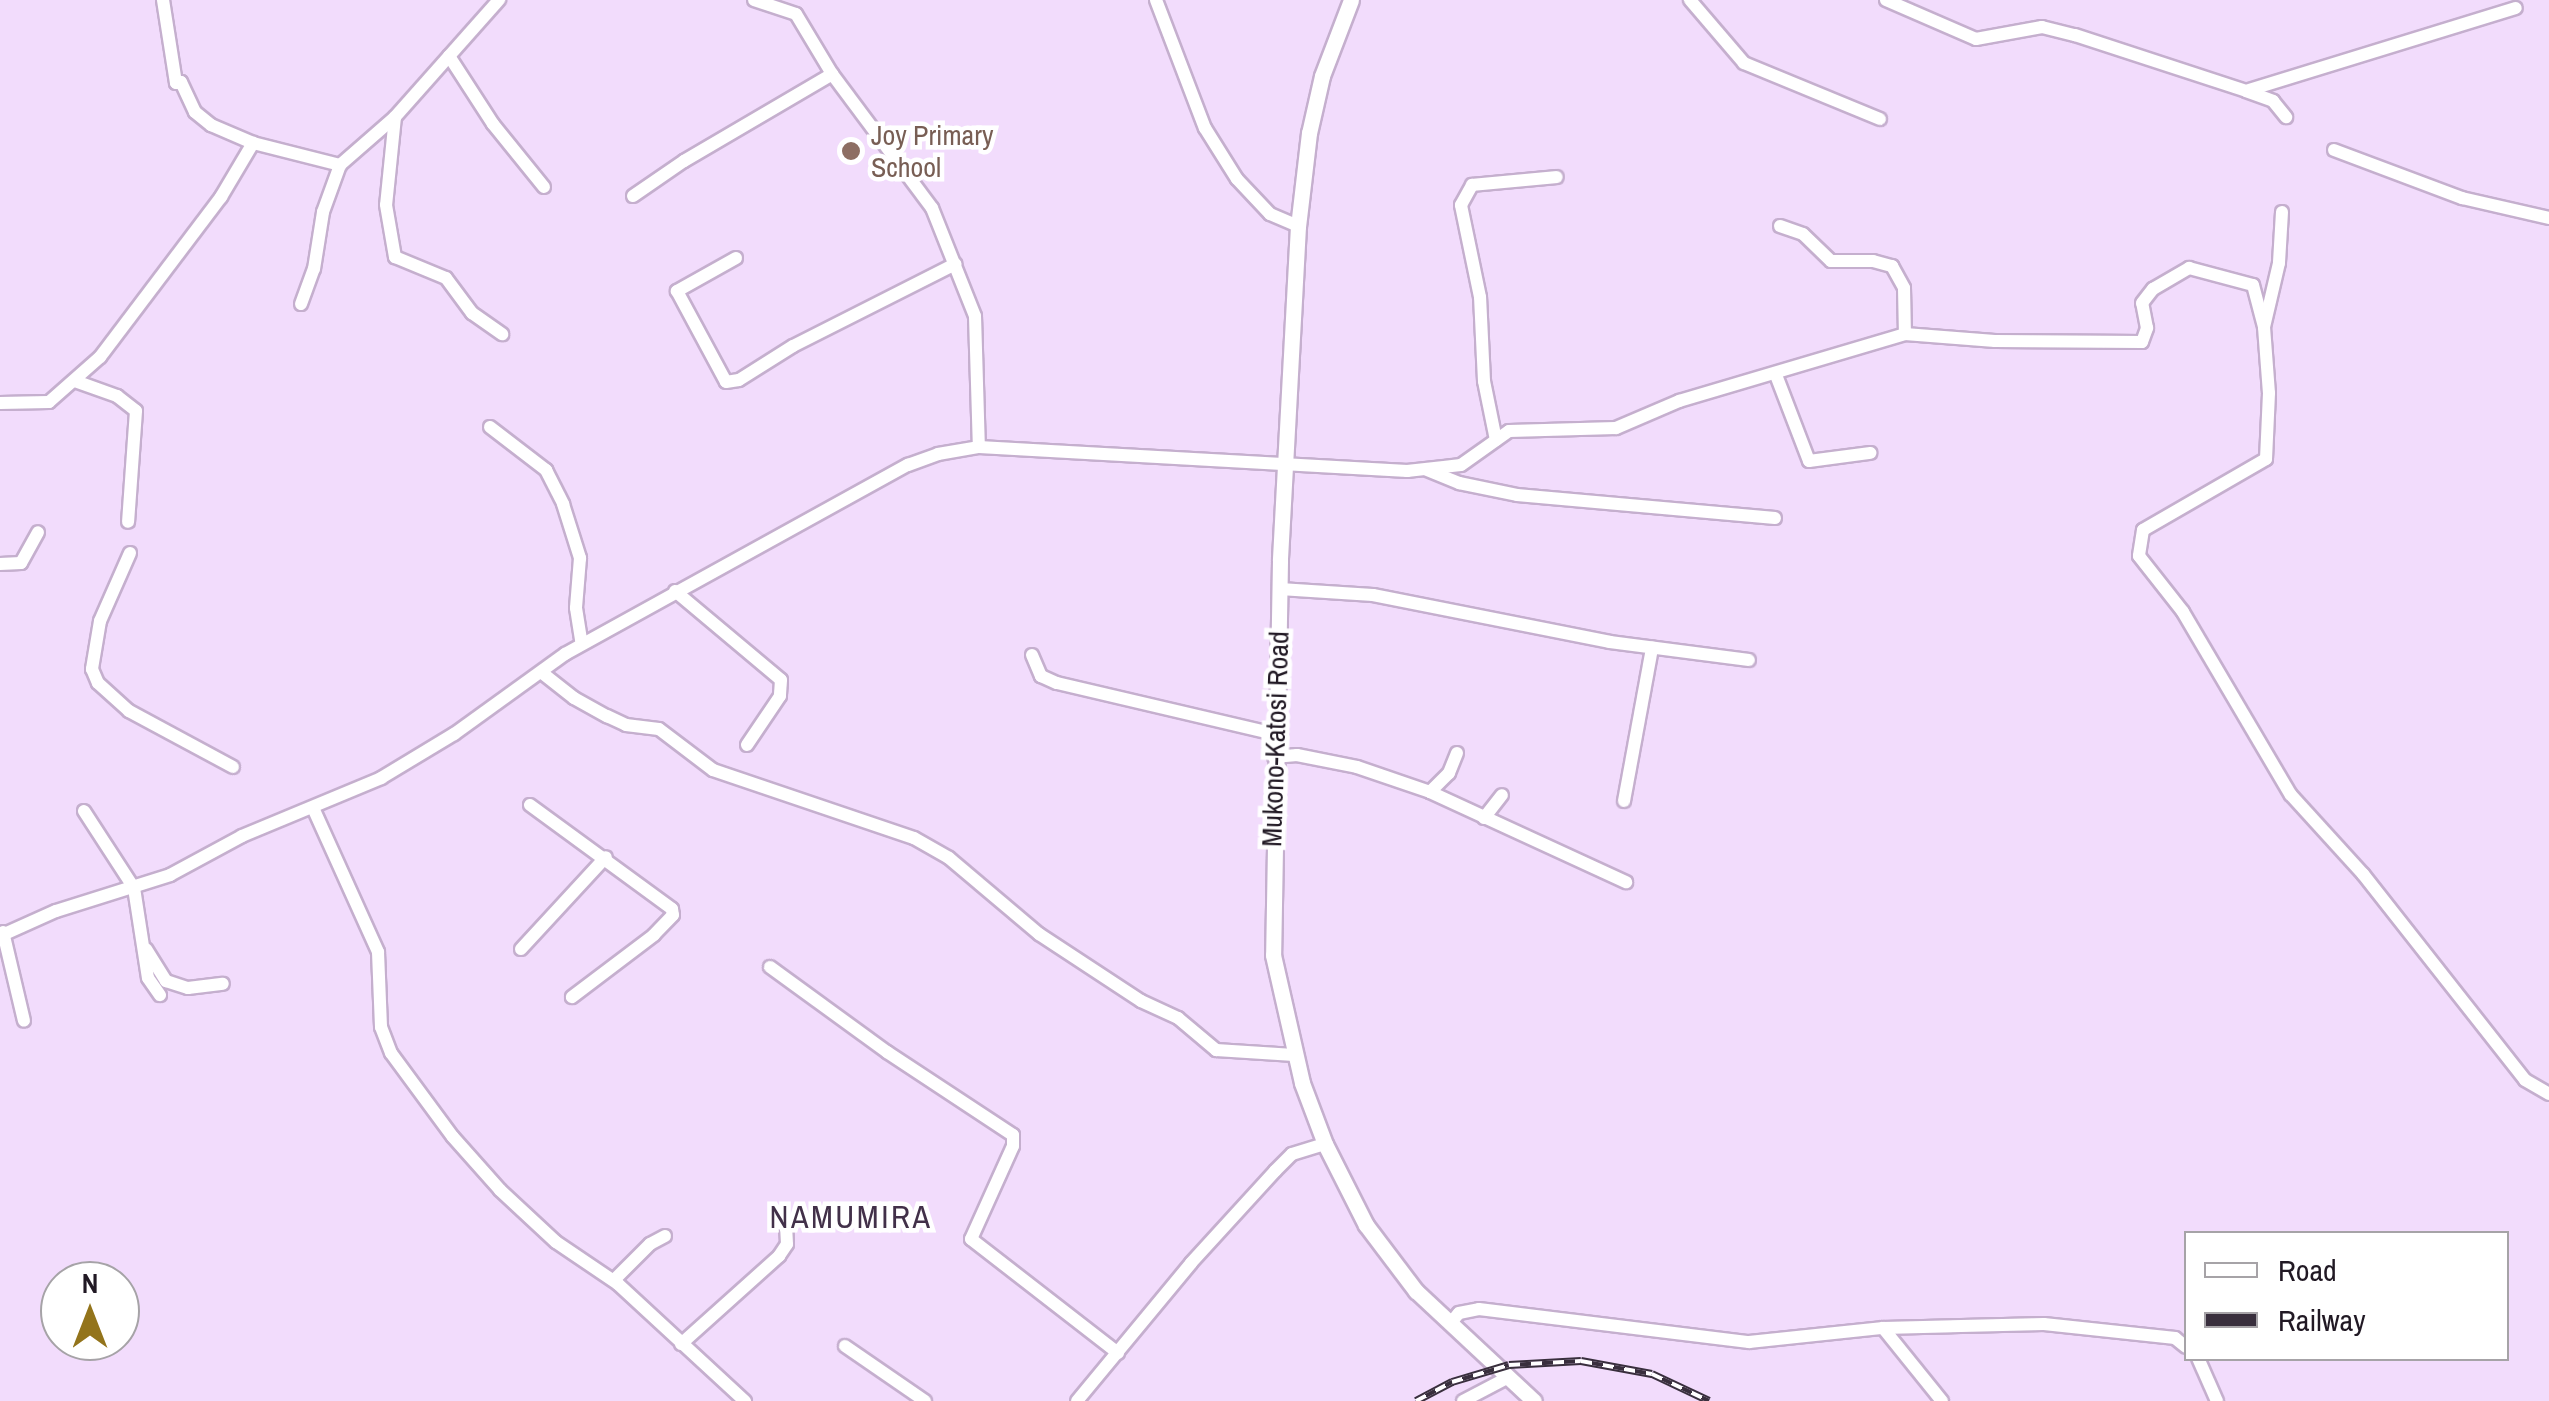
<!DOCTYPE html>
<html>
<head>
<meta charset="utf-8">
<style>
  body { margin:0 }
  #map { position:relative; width:2549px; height:1401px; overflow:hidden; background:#f2dcfc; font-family:"Archivo Narrow",sans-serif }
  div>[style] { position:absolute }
  .roads { filter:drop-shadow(2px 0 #c5afce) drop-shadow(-2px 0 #c5afce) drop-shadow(0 2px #c5afce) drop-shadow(0 -2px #c5afce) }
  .minor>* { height:12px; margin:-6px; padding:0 6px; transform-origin:6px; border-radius:6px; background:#fff }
  .major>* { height:15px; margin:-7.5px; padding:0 7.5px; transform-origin:7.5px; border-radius:7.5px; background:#fff }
  .rail>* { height:8px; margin-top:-4px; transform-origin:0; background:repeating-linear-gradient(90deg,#fff 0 11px,#392f3d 0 22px); box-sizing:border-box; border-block:2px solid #392f3d }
  .dots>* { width:28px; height:28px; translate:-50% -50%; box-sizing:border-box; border:5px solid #fff; border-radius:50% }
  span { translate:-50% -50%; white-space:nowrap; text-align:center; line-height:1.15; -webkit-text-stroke:9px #fff; paint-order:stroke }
  .education-label { font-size:28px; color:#785e54 }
  .left { translate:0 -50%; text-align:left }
  .street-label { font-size:28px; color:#211924 }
  .quarter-label { font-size:32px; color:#423049; letter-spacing:2.5px }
  .legend { position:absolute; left:2184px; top:1231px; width:325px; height:130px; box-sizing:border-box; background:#fff; border:2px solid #a6a3a7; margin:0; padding:12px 18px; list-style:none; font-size:30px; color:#211924 }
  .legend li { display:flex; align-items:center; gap:20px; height:50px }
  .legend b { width:50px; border:2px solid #a6a3a7 }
  .north { position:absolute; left:40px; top:1261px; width:100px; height:100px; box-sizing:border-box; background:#fff; border:2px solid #a6a3a7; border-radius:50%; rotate:0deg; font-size:28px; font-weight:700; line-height:40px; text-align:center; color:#211924 }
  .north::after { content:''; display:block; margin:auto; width:35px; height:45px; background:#93741b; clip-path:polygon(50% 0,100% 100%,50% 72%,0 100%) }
</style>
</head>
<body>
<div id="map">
  <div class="roads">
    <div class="minor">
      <i style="left:163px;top:0;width:84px;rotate:81.1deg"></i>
      <i style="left:176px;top:83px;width:5px;rotate:-11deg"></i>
      <i style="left:181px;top:82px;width:33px;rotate:65deg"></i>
      <i style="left:195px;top:112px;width:21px;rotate:39deg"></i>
      <i style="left:211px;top:125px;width:46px;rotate:23.2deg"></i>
      <i style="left:253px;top:143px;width:90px;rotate:14.2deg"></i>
      <i style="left:754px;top:0;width:44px;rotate:18.4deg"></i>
      <i style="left:796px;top:14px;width:70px;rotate:59deg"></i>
      <i style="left:832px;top:74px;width:167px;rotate:53.3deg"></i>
      <i style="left:932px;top:208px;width:116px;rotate:68.3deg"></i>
      <i style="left:975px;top:316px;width:131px;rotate:88.3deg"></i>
      <i style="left:1156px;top:0;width:137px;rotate:69.1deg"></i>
      <i style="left:1205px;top:128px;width:60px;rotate:57.9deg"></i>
      <i style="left:1237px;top:179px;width:48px;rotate:46.7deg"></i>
      <i style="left:1270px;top:214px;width:30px;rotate:23deg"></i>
      <i style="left:1690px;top:0;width:83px;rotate:49.4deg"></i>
      <i style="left:1744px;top:63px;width:147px;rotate:22.4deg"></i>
      <i style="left:1886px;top:0;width:98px;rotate:23.4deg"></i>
      <i style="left:1976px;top:39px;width:67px;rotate:-10.3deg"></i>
      <i style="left:2042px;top:27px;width:34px;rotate:14deg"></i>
      <i style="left:2075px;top:35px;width:180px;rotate:18.1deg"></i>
      <i style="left:2246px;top:91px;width:29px;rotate:20deg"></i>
      <i style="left:2273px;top:101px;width:21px;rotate:51deg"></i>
      <i style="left:449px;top:56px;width:81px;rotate:57.1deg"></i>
      <i style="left:493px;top:124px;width:81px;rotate:51deg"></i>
      <i style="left:2249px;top:90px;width:279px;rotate:-17.1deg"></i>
      <i style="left:395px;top:117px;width:88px;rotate:95.8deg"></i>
      <i style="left:386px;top:205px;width:53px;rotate:80.2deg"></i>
      <i style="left:395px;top:257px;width:55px;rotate:22.4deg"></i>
      <i style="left:446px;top:278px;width:44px;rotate:53.4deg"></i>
      <i style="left:472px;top:313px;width:37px;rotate:35deg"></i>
      <i style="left:2334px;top:150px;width:137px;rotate:20.6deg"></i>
      <i style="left:2462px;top:198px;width:89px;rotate:12.9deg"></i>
      <i style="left:633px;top:196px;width:62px;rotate:-34.5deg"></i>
      <i style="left:684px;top:161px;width:172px;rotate:-30.4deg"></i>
      <i style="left:2282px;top:212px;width:51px;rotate:93.4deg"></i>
      <i style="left:2279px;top:263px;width:66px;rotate:103.2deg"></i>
      <i style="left:2264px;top:327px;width:66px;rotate:85.7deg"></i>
      <i style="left:2269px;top:393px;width:66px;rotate:92.6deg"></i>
      <i style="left:2266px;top:459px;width:142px;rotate:150deg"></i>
      <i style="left:2143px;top:530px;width:26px;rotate:99deg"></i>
      <i style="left:2139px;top:556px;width:71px;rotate:51.8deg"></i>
      <i style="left:2183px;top:612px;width:212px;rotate:59.5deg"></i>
      <i style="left:2291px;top:795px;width:107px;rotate:47.7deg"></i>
      <i style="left:2363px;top:874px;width:262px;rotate:51.8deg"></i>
      <i style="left:2525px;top:1080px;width:28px;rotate:30deg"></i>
      <i style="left:1780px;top:226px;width:24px;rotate:19deg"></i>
      <i style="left:1803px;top:234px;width:39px;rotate:44deg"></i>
      <i style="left:1831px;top:261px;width:42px"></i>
      <i style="left:1873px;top:261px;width:20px;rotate:15deg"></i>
      <i style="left:1892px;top:266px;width:25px;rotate:61deg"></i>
      <i style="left:1904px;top:288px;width:46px;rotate:88.8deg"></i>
      <i style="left:736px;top:258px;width:68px;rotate:150.8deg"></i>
      <i style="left:677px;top:291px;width:103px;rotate:61.7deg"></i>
      <i style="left:726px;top:382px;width:13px;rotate:-9deg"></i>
      <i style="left:739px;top:380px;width:64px;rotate:-32.2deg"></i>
      <i style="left:793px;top:346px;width:182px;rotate:-26.8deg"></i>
      <i style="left:301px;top:304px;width:37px;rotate:-70deg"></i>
      <i style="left:314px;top:269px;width:58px;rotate:-81deg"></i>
      <i style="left:323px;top:212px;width:50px;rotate:-70.1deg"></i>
      <i style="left:340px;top:165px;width:73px;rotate:-41.1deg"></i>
      <i style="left:395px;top:117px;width:157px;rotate:-48.4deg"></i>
      <i style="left:1776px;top:375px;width:92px;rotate:69deg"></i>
      <i style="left:1809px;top:461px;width:62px;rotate:-7.5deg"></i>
      <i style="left:75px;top:381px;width:45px;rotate:19.7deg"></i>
      <i style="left:117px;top:396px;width:24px;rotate:38deg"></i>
      <i style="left:136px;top:411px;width:111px;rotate:94.1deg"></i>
      <i style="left:0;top:403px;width:49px;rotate:-1.2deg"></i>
      <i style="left:49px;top:402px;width:68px;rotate:-41.4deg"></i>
      <i style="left:100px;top:357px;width:201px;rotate:-52.9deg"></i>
      <i style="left:221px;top:197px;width:63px;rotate:-59.3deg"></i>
      <i style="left:490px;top:427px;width:71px;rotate:37.5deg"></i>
      <i style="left:546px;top:470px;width:38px;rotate:63deg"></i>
      <i style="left:563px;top:504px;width:57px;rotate:72.5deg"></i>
      <i style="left:580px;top:558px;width:50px;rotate:94.6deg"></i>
      <i style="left:576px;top:608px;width:36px;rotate:81deg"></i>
      <i style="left:1496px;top:440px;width:60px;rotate:-101.5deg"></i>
      <i style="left:1484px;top:381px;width:84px;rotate:-92.7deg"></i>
      <i style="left:1480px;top:297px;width:94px;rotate:-101.7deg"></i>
      <i style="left:1461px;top:205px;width:23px;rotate:-61deg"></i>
      <i style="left:1472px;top:185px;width:85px;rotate:-5.4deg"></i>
      <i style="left:1427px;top:470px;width:35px;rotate:22deg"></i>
      <i style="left:1459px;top:483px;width:59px;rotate:11.7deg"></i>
      <i style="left:1517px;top:495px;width:259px;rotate:5.1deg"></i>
      <i style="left:130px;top:553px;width:74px;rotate:113.8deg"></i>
      <i style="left:100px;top:621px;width:49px;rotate:99.5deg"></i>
      <i style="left:92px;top:669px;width:15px;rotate:67deg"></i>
      <i style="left:98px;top:683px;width:42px;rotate:42.1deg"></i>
      <i style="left:129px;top:711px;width:118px;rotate:28.3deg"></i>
      <i style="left:0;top:564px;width:21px;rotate:-3deg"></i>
      <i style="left:21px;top:563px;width:35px;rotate:-61deg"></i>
      <i style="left:1280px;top:589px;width:93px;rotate:3.7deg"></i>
      <i style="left:1373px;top:595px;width:242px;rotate:11.2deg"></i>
      <i style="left:1610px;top:642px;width:140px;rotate:7.4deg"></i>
      <i style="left:675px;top:591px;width:138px;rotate:40deg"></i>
      <i style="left:781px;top:680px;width:16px;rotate:94deg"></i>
      <i style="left:780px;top:696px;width:59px;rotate:124deg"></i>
      <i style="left:1032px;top:655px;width:23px;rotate:67deg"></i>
      <i style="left:1041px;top:676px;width:17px;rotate:24deg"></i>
      <i style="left:1057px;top:683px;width:223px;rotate:13.2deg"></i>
      <i style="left:541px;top:672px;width:42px;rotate:38.2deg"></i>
      <i style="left:574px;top:698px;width:38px;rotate:29deg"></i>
      <i style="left:607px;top:716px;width:21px;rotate:25deg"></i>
      <i style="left:626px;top:725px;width:33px;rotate:7deg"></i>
      <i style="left:659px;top:729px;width:68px;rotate:37.2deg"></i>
      <i style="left:713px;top:770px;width:212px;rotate:18.7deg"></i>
      <i style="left:914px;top:838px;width:40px;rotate:29.7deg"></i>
      <i style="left:949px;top:858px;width:118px;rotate:40.2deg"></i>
      <i style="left:1039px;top:934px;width:122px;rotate:33.3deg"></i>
      <i style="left:1141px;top:1001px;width:41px;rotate:24.7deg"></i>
      <i style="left:1178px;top:1018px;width:50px;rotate:40.1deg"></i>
      <i style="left:1216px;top:1050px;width:78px;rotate:3.7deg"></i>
      <i style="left:1457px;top:753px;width:22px;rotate:112deg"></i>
      <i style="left:1449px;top:773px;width:27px;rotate:135deg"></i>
      <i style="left:1430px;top:792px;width:216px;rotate:24.7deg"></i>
      <i style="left:1274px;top:757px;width:23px;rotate:-5deg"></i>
      <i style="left:1297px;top:755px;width:61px;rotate:11.3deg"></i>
      <i style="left:1357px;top:767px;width:77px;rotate:18.9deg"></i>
      <i style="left:1624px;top:801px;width:156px;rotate:-79.6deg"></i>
      <i style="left:530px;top:805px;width:176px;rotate:36.2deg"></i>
      <i style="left:672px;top:909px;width:6px;rotate:81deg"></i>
      <i style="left:673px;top:915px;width:28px;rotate:134deg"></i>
      <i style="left:654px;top:935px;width:103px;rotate:142.9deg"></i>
      <i style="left:314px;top:810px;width:156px;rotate:65.7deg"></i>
      <i style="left:378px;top:952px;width:75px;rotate:87.7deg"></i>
      <i style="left:381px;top:1027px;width:28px;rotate:69deg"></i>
      <i style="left:391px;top:1053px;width:104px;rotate:53.6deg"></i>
      <i style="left:453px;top:1137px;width:71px;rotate:48.4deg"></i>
      <i style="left:500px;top:1190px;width:76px;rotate:42.9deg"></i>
      <i style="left:556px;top:1242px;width:75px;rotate:34.1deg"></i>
      <i style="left:618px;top:1284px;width:173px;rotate:42.7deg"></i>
      <i style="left:84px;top:811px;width:92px;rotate:57deg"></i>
      <i style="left:134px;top:888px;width:91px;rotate:81.2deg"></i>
      <i style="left:148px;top:978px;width:21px;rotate:55deg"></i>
      <i style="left:1484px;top:818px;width:29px;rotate:-52deg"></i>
      <i style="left:3px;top:932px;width:91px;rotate:76.7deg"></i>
      <i style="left:0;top:936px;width:61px;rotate:-24.1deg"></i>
      <i style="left:56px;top:911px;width:120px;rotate:-17.5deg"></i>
      <i style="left:170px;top:875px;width:82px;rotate:-28.4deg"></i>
      <i style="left:242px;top:836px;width:151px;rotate:-22.6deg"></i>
      <i style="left:381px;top:778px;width:85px;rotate:-31.1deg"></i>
      <i style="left:454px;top:734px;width:137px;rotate:-35.8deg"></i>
      <i style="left:565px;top:654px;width:392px;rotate:-28.9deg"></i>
      <i style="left:908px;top:465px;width:32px;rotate:-20deg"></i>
      <i style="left:938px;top:454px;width:42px;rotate:-9.7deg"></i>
      <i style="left:979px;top:447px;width:429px;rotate:3.2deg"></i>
      <i style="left:1407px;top:471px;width:54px;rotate:-6.3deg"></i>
      <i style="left:1461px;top:465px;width:59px;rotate:-35.3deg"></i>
      <i style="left:1509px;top:431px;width:107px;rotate:-1.6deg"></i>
      <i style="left:1616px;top:428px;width:69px;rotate:-23.2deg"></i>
      <i style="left:1679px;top:401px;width:236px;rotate:-16.5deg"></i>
      <i style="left:1905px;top:334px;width:90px;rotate:4.4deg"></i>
      <i style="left:1995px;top:341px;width:147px;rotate:0.4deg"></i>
      <i style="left:2142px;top:342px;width:15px;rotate:-70deg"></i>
      <i style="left:2147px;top:328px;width:25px;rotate:-101deg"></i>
      <i style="left:2142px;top:303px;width:18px;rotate:-52deg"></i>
      <i style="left:2153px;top:289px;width:42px;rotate:-30.3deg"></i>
      <i style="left:2189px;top:268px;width:66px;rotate:14.9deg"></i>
      <i style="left:2253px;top:285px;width:43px;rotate:75.3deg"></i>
      <i style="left:146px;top:949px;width:38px;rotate:58deg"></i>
      <i style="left:166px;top:981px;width:23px;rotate:18deg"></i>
      <i style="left:188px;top:988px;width:35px;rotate:-7deg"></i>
      <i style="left:521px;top:949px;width:125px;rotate:-47.3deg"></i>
      <i style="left:770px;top:967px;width:145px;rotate:36deg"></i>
      <i style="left:887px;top:1052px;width:151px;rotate:33.4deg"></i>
      <i style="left:1013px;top:1135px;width:11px;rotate:90deg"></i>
      <i style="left:1013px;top:1146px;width:102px;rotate:114.3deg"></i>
      <i style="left:971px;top:1239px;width:186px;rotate:37.8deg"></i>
      <i style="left:614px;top:1280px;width:51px;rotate:-45deg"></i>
      <i style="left:650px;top:1244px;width:17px;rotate:-28deg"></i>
      <i style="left:1450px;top:1324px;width:14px;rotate:-51deg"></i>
      <i style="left:1459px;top:1313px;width:20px;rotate:-11deg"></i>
      <i style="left:1479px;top:1309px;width:272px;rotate:7deg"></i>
      <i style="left:1749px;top:1342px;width:135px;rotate:-6deg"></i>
      <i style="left:1883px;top:1328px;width:161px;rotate:-1.4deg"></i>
      <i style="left:2044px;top:1324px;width:132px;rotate:6.1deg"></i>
      <i style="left:2175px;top:1338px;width:14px;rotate:39deg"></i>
      <i style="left:1883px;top:1328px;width:94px;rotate:51.1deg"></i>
      <i style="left:681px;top:1344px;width:132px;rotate:-41.9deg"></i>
      <i style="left:779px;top:1256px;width:14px;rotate:-56deg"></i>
      <i style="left:787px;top:1244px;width:17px;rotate:-93deg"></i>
      <i style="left:845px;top:1346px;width:97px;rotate:34.5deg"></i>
      <i style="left:2198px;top:1358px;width:47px;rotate:66.2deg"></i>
      <i style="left:1077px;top:1401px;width:179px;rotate:-50.4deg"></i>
      <i style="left:1191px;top:1263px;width:125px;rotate:-47.6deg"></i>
      <i style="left:1275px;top:1171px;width:24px;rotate:-45deg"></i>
      <i style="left:1292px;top:1154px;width:34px;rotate:-17deg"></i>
      <i style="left:1463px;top:1401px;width:50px;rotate:-27.6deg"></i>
    </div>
    <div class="major">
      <i style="left:1351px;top:0;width:81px;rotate:110.9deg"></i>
      <i style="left:1322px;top:76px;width:58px;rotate:102.8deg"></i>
      <i style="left:1309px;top:133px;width:94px;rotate:96.7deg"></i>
      <i style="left:1298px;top:226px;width:335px;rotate:93.1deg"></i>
      <i style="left:1280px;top:561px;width:394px;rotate:91deg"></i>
      <i style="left:1273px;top:955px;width:131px;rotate:77.2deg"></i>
      <i style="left:1302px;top:1083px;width:65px;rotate:69.3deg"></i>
      <i style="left:1325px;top:1144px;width:91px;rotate:63.2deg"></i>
      <i style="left:1366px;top:1225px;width:83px;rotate:52.9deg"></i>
      <i style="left:1416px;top:1291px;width:161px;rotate:43deg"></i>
    </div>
  </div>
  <div class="rail">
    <i style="left:1416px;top:1401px;width:41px;rotate:-27.8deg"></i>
    <i style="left:1452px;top:1382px;width:59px;rotate:-16.6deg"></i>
    <i style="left:1509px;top:1365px;width:72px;rotate:-3.2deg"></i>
    <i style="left:1581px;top:1361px;width:72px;rotate:10.4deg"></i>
    <i style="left:1652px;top:1374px;width:63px;rotate:25.3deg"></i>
  </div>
  <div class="dots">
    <i style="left:851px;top:151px;background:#8d6e63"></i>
  </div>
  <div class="education-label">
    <span class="left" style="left:871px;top:151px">Joy Primary<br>School</span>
  </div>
  <div class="street-label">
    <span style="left:1275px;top:739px;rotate:-88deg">Mukono-Katosi Road</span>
  </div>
  <div class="quarter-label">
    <span style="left:851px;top:1217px">NAMUMIRA</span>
  </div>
  <ul class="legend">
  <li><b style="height:12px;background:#fff"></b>Road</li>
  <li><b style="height:12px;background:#392f3d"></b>Railway</li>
  </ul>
  <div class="north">N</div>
</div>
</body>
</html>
